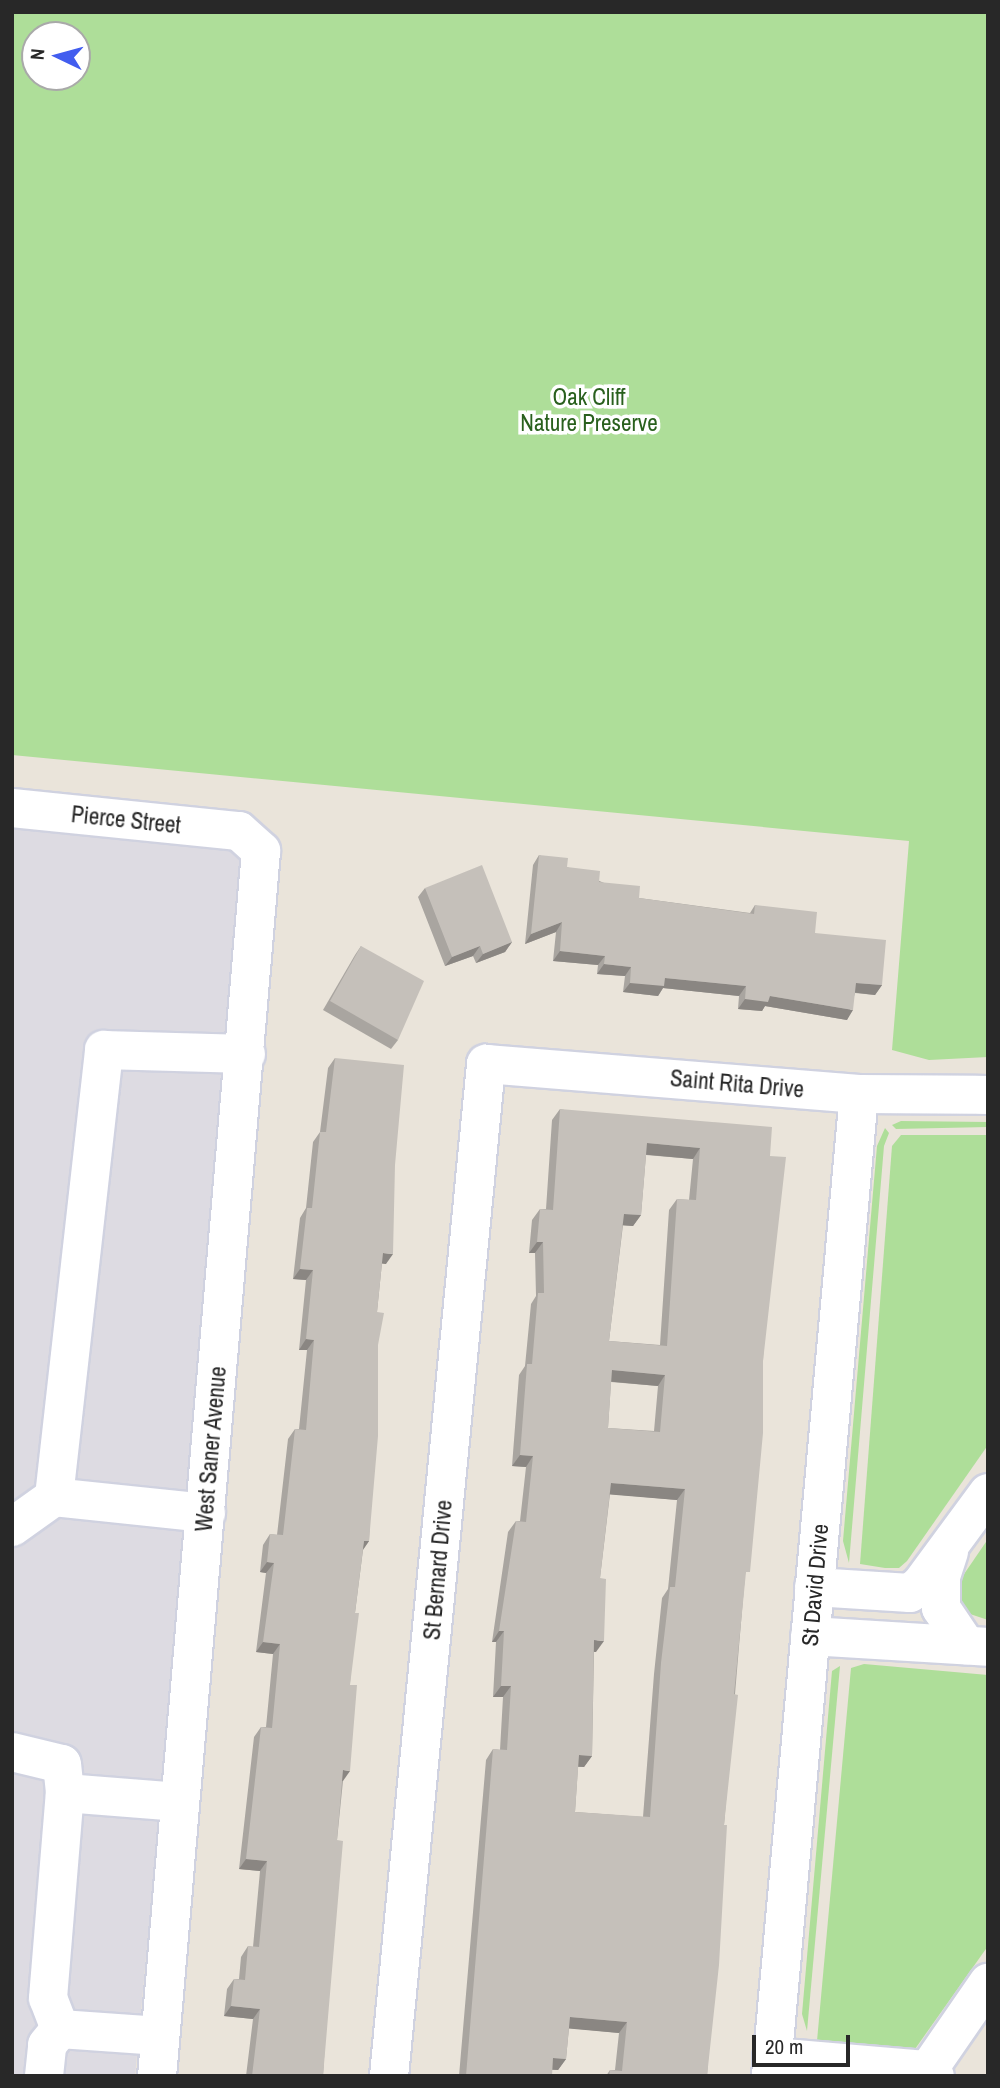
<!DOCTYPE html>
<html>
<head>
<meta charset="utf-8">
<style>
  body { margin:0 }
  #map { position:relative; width:1000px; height:2088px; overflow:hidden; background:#eae4da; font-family:"Archivo Narrow",sans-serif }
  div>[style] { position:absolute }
  .industrial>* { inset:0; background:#dddbe2 }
  .green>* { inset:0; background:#aede99 }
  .roads { filter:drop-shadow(2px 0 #d0d2e0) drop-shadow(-2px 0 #d0d2e0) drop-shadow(0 2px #d0d2e0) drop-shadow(0 -2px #d0d2e0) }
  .minor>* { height:38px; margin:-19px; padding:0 19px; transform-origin:19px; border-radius:19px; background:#fff }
  .wall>* { inset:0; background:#a9a5a0 }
  .shaded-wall>* { inset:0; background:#8a8682 }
  .building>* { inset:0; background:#c5c0ba }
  span { translate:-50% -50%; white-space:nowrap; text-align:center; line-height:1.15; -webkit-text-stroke:7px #fff; paint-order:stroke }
  .park-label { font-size:23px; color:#29601d }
  .street-label { font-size:23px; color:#282828 }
  .frame { position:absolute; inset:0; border:14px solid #282828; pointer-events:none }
  .north { position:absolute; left:21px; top:21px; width:70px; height:70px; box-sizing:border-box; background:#fff; border:2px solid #a9a9a9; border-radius:50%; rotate:275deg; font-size:19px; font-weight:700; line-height:28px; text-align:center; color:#282828 }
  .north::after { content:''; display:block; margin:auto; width:24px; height:32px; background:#425def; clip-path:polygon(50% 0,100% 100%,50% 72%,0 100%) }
  .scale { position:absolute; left:752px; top:2035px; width:98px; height:32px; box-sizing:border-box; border:4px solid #282828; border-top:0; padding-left:9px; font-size:21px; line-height:24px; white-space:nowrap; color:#282828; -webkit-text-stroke:5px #fff; paint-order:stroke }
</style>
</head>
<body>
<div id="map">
  <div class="industrial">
    <i style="clip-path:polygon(12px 829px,248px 850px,135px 2076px,12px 2076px)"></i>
  </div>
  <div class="green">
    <i style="clip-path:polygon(evenodd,12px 12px,988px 12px,988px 1057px,929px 1060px,892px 1050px,909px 841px,12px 755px,12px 12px,77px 35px,77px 77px,35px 77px,35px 35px,77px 35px)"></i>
    <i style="clip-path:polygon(901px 1121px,988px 1122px,988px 1127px,896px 1129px,892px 1125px)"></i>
    <i style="clip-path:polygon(885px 1128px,889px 1133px,884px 1146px,849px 1563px,843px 1541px,877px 1146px)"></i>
    <i style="clip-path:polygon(901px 1135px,988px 1135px,988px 1445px,907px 1561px,899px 1568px,885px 1568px,860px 1564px,892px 1146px)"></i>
    <i style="clip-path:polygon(988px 1539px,988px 1620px,964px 1612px,957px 1599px,960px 1580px)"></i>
    <i style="clip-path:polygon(864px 1664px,988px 1675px,988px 1946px,915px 2049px,828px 2046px,817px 2041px,851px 1668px)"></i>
    <i style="clip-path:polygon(840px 1666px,807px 2031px,802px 2014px,832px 1671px)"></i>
  </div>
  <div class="roads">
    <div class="minor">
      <i style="left:12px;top:808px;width:228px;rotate:5.8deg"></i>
      <i style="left:239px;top:831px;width:30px;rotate:42deg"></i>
      <i style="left:261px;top:851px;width:1229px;rotate:94.85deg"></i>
      <i style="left:206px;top:1513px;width:153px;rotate:-174deg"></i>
      <i style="left:54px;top:1497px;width:450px;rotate:-83.6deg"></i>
      <i style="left:104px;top:1050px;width:142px;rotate:1.6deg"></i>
      <i style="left:12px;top:1527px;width:52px;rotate:-35.5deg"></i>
      <i style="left:949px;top:1552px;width:26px;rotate:108deg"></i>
      <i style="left:941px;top:1577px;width:31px;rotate:90deg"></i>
      <i style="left:941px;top:1608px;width:45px;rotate:56deg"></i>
      <i style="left:814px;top:1587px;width:96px;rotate:3.6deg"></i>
      <i style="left:910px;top:1593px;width:14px;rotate:-39deg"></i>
      <i style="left:921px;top:1584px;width:113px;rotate:-53.6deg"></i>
      <i style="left:810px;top:1636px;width:178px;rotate:3.5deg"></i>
      <i style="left:12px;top:1752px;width:51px;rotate:13.5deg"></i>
      <i style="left:62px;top:1764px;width:29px;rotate:84deg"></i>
      <i style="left:60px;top:2029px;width:100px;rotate:4deg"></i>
      <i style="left:772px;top:2057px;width:157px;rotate:4.8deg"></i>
      <i style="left:928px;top:2070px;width:9px;rotate:41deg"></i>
      <i style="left:928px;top:2070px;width:106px;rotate:-55.4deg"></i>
      <i style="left:44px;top:2076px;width:31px;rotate:-84deg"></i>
      <i style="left:47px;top:2045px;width:21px;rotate:-51deg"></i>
      <i style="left:60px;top:2029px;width:33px;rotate:-111deg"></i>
      <i style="left:48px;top:1998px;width:206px;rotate:-85.3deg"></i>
      <i style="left:65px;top:1793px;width:115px;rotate:4.5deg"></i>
      <i style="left:389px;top:2076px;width:1017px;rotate:-84.52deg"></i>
      <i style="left:486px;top:1064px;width:374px;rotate:4.6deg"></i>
      <i style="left:859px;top:1094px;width:129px;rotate:0.4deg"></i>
      <i style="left:771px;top:2076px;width:986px;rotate:-84.88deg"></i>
    </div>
  </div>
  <div class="wall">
    <i style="clip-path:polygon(539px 855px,639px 898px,750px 913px,755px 905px,815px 933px,882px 985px,875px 995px,855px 993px,847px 1020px,765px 1006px,762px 1011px,738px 1009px,739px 996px,663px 988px,658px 996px,623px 992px,625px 976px,597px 974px,598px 965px,553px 961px,556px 932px,525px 944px,533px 865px)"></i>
    <i style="clip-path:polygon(425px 888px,512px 942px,505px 952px,476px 963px,473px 956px,445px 966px,418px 897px)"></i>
    <i style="clip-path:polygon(361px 946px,398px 1040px,391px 1049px,323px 1010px,355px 955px)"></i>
    <i style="clip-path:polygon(335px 1058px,386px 1264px,382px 1263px,377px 1312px,378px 1345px,369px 1541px,363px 1550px,355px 1613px,343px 1781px,337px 1840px,323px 2076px,246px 2076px,253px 2019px,224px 2016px,227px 1989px,234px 1979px,239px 1979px,241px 1957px,248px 1946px,253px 1947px,260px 1871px,239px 1869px,254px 1737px,261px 1727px,266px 1727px,273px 1654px,256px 1652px,266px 1573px,260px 1572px,263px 1545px,270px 1534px,277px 1535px,288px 1439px,295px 1429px,299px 1429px,307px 1350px,299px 1350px,306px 1280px,293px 1279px,300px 1218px,306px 1208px,313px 1142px,320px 1132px,328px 1068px)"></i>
    <i style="clip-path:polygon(evenodd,560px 1109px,770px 1156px,763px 1361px,724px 1825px,707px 2076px,606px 2076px,610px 2070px,615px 2070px,619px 2033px,569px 2028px,566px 2059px,558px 2070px,552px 2070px,551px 2076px,459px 2076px,486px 1760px,493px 1749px,500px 1750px,503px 1697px,493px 1697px,496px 1642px,492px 1642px,508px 1532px,516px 1521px,520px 1521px,526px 1467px,512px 1466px,519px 1375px,525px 1366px,531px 1304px,536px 1296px,535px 1253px,529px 1253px,532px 1220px,540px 1209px,546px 1209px,552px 1120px,560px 1109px,646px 1155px,693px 1159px,689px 1200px,677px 1199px,669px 1210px,660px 1345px,609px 1341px,623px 1225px,633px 1226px,641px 1215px,646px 1155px,560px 1109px,611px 1382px,658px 1386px,654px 1431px,608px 1428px,611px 1382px,560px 1109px,610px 1494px,677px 1500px,668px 1589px,662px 1598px,654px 1674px,643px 1817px,575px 1812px,578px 1767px,584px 1767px,592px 1756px,594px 1652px,596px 1652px,600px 1578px,610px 1494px)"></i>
  </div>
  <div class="shaded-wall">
    <i style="clip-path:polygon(562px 922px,556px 932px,525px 944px,531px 934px)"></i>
    <i style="clip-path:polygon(512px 942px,505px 952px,476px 963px,483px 954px)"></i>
    <i style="clip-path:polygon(480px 946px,473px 956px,445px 966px,452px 957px)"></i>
    <i style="clip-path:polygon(560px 951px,605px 956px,598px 965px,553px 961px)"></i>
    <i style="clip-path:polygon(604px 964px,631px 967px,625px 976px,597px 974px)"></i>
    <i style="clip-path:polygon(665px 978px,746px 986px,739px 996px,663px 988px,658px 996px,623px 992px,630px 983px)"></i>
    <i style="clip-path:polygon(856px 983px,882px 985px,875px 995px,850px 992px)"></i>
    <i style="clip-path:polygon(770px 996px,853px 1010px,847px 1020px,765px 1006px,762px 1011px,738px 1009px,745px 999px)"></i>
    <i style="clip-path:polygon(647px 1143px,700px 1148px,693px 1159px,639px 1154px)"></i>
    <i style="clip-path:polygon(624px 1214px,641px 1215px,633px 1226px,617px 1225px)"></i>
    <i style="clip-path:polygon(537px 1242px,543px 1242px,535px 1253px,529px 1253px)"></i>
    <i style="clip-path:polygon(383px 1253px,393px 1254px,386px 1264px,376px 1263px)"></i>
    <i style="clip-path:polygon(300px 1269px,313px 1270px,306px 1280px,293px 1279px)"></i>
    <i style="clip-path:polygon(306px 1339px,314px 1340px,307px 1350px,299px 1350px)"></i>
    <i style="clip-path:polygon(612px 1370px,665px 1375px,658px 1386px,604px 1381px)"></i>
    <i style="clip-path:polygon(520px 1455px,533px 1456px,526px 1467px,512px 1466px)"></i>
    <i style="clip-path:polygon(611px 1483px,685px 1489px,677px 1500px,604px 1494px)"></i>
    <i style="clip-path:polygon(364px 1541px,369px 1541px,362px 1551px)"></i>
    <i style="clip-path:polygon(267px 1562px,274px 1563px,266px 1573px,260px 1572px)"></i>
    <i style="clip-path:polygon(499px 1631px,504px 1631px,496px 1642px,492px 1642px)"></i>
    <i style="clip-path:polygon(594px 1640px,604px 1641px,596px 1652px,587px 1651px)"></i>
    <i style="clip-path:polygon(263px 1642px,280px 1644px,273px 1654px,256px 1652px)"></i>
    <i style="clip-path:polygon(501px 1686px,511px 1686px,503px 1697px,493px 1697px)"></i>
    <i style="clip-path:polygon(579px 1755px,592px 1756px,584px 1767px,571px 1766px)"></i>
    <i style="clip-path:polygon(343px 1770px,350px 1771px,343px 1781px,336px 1780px)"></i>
    <i style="clip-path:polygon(246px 1859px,267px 1861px,260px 1871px,239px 1869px)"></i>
    <i style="clip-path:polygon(231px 2006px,260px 2009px,253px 2019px,224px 2016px)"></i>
    <i style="clip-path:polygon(570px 2017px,627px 2022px,619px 2033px,563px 2028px)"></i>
    <i style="clip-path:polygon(553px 2058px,566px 2059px,558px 2070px,546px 2069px)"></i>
  </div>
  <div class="building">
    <i style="clip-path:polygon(539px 855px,568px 858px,567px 867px,600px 871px,599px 882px,640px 886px,639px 898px,754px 914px,755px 905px,817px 912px,815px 933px,886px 940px,882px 985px,856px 983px,853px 1010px,770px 996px,768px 1002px,745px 999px,746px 986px,665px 978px,664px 986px,630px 983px,631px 967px,604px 964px,605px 956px,560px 951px,562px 922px,531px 934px)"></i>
    <i style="clip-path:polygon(482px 865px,512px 942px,483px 954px,480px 946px,452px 957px,425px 888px)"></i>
    <i style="clip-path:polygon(361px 946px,424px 981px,398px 1040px,330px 1001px)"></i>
    <i style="clip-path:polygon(335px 1058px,404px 1065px,395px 1165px,393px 1254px,383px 1253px,377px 1312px,384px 1313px,378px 1345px,378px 1436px,369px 1541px,364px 1541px,355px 1613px,359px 1613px,350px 1685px,357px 1685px,350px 1771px,343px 1770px,337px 1840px,343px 1841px,323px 2076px,252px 2076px,260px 2009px,231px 2006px,234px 1979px,245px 1980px,248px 1946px,259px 1947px,267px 1861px,246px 1859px,261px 1727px,272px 1728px,280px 1644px,263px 1642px,274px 1563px,267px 1562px,270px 1534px,283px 1535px,295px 1429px,306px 1430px,314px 1340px,306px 1339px,313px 1270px,300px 1269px,307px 1208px,312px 1208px,320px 1132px,326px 1132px)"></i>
    <i style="clip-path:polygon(evenodd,560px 1109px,772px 1127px,770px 1156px,786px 1157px,763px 1361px,763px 1433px,750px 1572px,746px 1572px,734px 1694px,738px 1695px,724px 1825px,727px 1825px,719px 1965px,707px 2076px,609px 2076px,610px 2070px,622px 2071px,627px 2022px,570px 2017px,566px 2059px,553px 2058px,552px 2076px,466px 2076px,493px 1749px,507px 1750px,511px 1686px,501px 1686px,504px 1631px,499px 1631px,516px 1521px,526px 1522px,533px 1456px,520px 1455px,527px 1364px,532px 1364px,538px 1293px,544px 1293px,543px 1242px,537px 1242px,540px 1209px,553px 1210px,560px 1109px,647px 1143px,700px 1148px,696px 1200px,677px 1199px,667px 1346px,609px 1341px,624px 1214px,641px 1215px,647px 1143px,560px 1109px,612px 1370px,665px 1375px,660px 1432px,608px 1428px,612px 1370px,560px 1109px,611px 1483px,685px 1489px,675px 1587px,670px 1587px,661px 1663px,650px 1817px,575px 1812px,579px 1755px,592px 1756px,594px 1640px,604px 1641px,606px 1579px,600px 1578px,611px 1483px)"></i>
  </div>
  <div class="park-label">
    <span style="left:589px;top:410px">Oak Cliff<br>Nature Preserve</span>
  </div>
  <div class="street-label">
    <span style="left:126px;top:820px;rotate:6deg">Pierce Street</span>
    <span style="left:737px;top:1084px;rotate:5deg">Saint Rita Drive</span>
    <span style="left:211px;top:1449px;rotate:-85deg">West Saner Avenue</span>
    <span style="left:438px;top:1570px;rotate:-85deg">St Bernard Drive</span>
    <span style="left:815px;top:1585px;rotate:-85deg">St David Drive</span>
  </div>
  <div class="frame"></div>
  <div class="north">N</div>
  <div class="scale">20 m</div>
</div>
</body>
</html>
